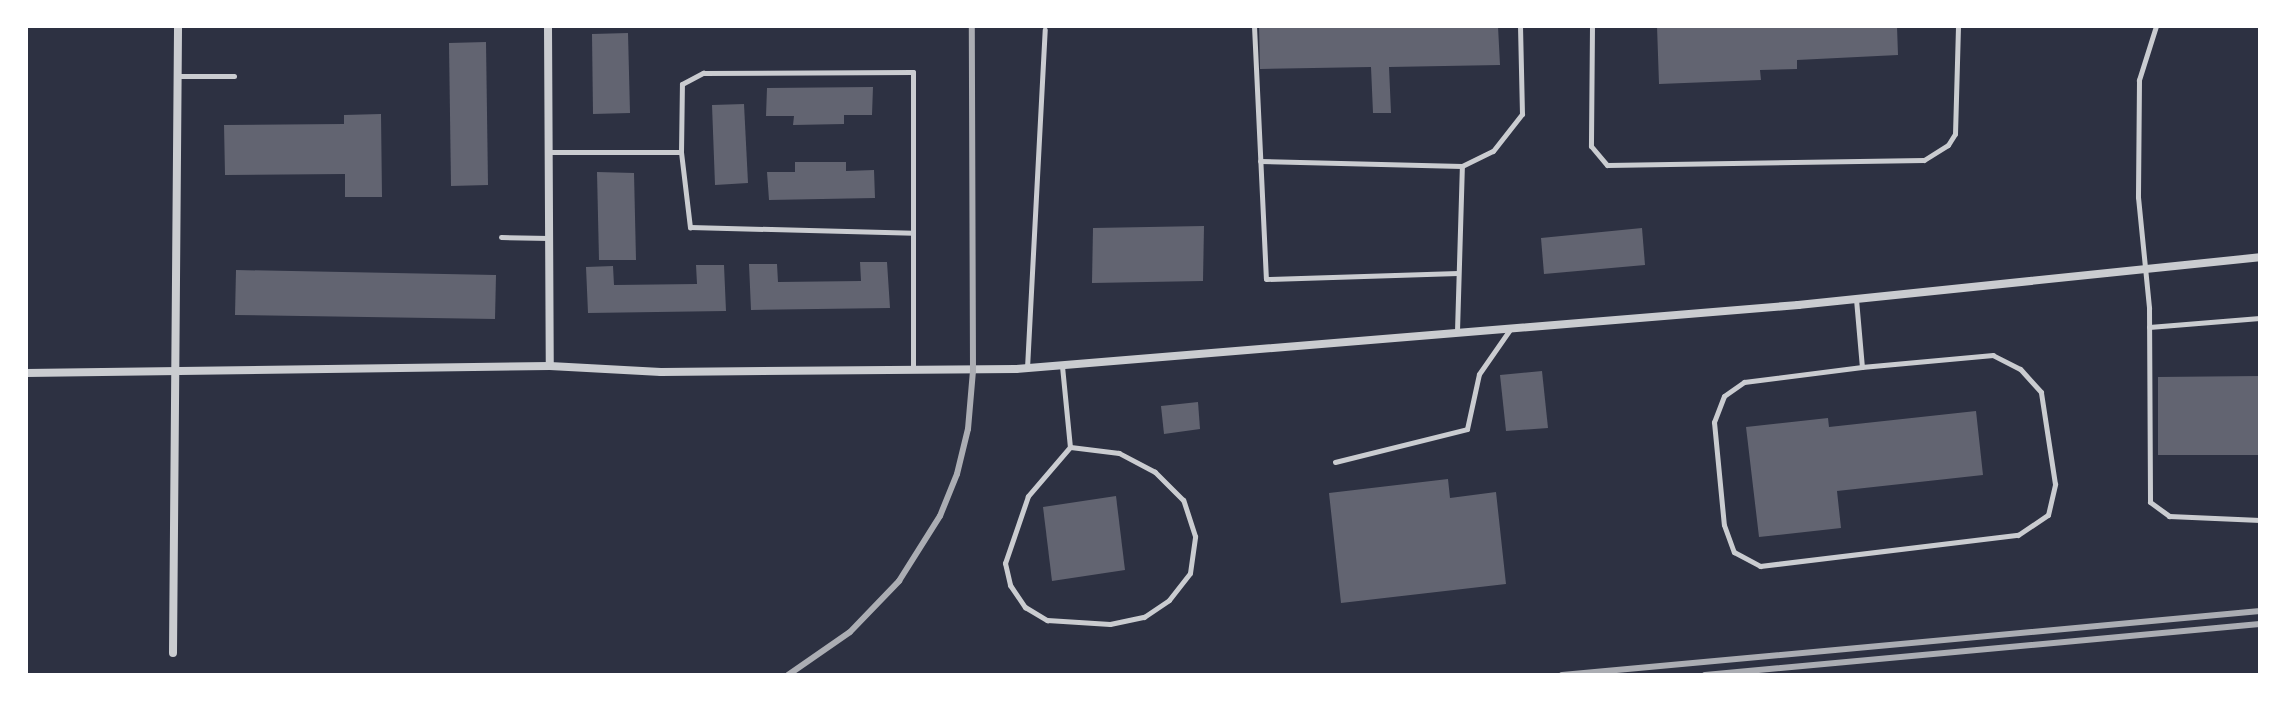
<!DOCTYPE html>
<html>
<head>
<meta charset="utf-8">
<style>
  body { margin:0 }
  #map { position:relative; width:2286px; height:701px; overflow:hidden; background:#2d3142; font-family:Manrope,sans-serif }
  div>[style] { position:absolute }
  .building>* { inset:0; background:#626471 }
  .service>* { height:5px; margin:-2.5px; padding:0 2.5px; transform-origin:2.5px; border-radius:2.5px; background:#caccd0 }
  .minor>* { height:8px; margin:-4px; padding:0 4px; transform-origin:4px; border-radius:4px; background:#caccd0 }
  .rail>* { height:6px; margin:-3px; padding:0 3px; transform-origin:3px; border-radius:3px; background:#abadb3 }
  span { translate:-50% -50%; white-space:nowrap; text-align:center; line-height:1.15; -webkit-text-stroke:8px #fff; paint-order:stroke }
  .frame { position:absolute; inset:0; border:28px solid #fff; pointer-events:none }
</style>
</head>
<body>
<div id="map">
  <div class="building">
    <i style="clip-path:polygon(1259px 26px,1498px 26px,1500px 65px,1389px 67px,1391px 113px,1373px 113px,1371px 67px,1260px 69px)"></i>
    <i style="clip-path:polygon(1657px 26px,1897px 26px,1898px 55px,1797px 60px,1797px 69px,1760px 70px,1761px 80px,1659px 84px)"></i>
    <i style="clip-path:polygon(628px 33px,630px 113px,593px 114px,592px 34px)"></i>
    <i style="clip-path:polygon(486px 42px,488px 185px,451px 186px,449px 43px)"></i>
    <i style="clip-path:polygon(873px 87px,872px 115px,844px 115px,844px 124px,793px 125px,794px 116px,766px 116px,767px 88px)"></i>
    <i style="clip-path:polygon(744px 104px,748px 183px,715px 185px,712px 105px)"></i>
    <i style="clip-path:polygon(381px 114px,382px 197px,345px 197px,345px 174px,225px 175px,224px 125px,344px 124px,344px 115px)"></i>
    <i style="clip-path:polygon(795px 162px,846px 162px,846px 171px,874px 170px,875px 198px,769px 200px,767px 172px,795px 172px)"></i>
    <i style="clip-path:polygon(597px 172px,634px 173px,636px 260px,599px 260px)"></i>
    <i style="clip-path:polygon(1204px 226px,1203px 281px,1092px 283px,1093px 228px)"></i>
    <i style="clip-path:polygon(1642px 228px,1645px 265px,1544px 274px,1541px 238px)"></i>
    <i style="clip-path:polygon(860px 262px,887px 262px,890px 308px,751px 310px,749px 264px,777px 264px,778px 282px,861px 281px)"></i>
    <i style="clip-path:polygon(696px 265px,724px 265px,726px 311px,588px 313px,586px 267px,613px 266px,614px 285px,697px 284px)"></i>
    <i style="clip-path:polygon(236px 270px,496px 275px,495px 319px,235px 315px)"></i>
    <i style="clip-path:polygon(1542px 371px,1548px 428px,1506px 431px,1500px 375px)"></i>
    <i style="clip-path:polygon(2260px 376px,2260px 455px,2158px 455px,2158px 377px)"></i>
    <i style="clip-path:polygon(1198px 402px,1200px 429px,1164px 434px,1161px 406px)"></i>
    <i style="clip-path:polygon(1976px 411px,1983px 475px,1837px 491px,1841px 528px,1759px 537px,1746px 427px,1828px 418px,1829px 427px)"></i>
    <i style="clip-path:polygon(1448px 479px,1450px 498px,1496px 492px,1506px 584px,1341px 603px,1329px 493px)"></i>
    <i style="clip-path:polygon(1116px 496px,1125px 570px,1052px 581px,1043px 507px)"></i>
  </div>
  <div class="service">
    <i style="left:1254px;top:26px;width:253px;rotate:87.3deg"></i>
    <i style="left:1266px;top:279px;width:192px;rotate:-1.8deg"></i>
    <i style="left:1592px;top:26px;width:120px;rotate:90.5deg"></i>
    <i style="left:1591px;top:146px;width:25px;rotate:50deg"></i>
    <i style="left:1607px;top:165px;width:317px;rotate:-0.9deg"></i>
    <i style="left:1924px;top:160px;width:28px;rotate:-32deg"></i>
    <i style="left:1948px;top:145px;width:13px;rotate:-58deg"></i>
    <i style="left:1955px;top:134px;width:108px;rotate:-88.4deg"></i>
    <i style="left:2156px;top:26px;width:57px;rotate:107.5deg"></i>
    <i style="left:2139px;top:80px;width:117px;rotate:90.5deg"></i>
    <i style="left:2138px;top:197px;width:112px;rotate:84.3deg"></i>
    <i style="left:2149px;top:308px;width:194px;rotate:89.7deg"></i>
    <i style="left:2150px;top:502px;width:24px;rotate:36deg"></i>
    <i style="left:2169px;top:516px;width:91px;rotate:2.5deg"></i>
    <i style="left:178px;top:76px;width:56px"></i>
    <i style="left:550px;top:152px;width:131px"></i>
    <i style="left:681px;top:152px;width:68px;rotate:-89.2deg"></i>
    <i style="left:682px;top:84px;width:24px;rotate:-28deg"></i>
    <i style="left:703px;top:73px;width:210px;rotate:-0.3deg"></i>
    <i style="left:913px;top:72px;width:297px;rotate:90deg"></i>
    <i style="left:681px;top:152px;width:76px;rotate:83.2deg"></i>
    <i style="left:690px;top:227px;width:223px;rotate:1.5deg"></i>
    <i style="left:1260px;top:161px;width:202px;rotate:1.4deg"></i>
    <i style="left:501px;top:237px;width:48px;rotate:1.2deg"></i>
    <i style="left:1856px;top:299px;width:68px;rotate:85deg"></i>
    <i style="left:1862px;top:367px;width:119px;rotate:172.8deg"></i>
    <i style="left:1744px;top:382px;width:24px;rotate:145deg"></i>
    <i style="left:1724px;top:396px;width:28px;rotate:111deg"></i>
    <i style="left:1714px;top:422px;width:103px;rotate:84.5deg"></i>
    <i style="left:1724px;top:525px;width:29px;rotate:70deg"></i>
    <i style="left:1734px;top:552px;width:30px;rotate:28deg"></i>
    <i style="left:1760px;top:566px;width:260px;rotate:-6.9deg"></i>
    <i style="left:2018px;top:535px;width:36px;rotate:-34deg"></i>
    <i style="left:2048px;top:515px;width:32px;rotate:-77deg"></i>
    <i style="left:2055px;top:484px;width:93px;rotate:-98.7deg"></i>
    <i style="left:2041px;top:392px;width:31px;rotate:-132deg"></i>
    <i style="left:2020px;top:369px;width:30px;rotate:-153deg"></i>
    <i style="left:1993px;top:355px;width:132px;rotate:174.8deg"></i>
    <i style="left:2149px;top:327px;width:111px;rotate:-4.6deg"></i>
    <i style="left:1457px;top:331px;width:165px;rotate:-88.3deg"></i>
    <i style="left:1462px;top:166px;width:34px;rotate:-26deg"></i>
    <i style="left:1493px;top:151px;width:47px;rotate:-51.9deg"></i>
    <i style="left:1522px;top:114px;width:88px;rotate:-91.3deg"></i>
    <i style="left:1062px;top:366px;width:81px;rotate:84.4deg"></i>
    <i style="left:1070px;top:447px;width:65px;rotate:130.6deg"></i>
    <i style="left:1028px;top:496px;width:71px;rotate:108.9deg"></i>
    <i style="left:1005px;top:563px;width:23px;rotate:77deg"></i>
    <i style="left:1010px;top:585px;width:27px;rotate:56deg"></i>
    <i style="left:1025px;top:607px;width:26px;rotate:31deg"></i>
    <i style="left:1047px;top:620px;width:63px;rotate:3.6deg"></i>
    <i style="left:1110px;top:624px;width:35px;rotate:-12deg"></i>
    <i style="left:1144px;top:617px;width:30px;rotate:-34deg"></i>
    <i style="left:1169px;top:600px;width:34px;rotate:-52deg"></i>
    <i style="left:1190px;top:573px;width:37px;rotate:-82deg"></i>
    <i style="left:1195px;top:536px;width:38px;rotate:-108deg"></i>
    <i style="left:1183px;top:500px;width:40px;rotate:-135deg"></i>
    <i style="left:1155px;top:472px;width:41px;rotate:-152.2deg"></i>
    <i style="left:1119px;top:453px;width:49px;rotate:-173deg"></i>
    <i style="left:1027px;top:368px;width:339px;rotate:-87deg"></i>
    <i style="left:1335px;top:462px;width:136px;rotate:-14deg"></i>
    <i style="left:1467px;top:429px;width:56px;rotate:-77.7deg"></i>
    <i style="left:1479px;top:374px;width:56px;rotate:-55.2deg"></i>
  </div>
  <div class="minor">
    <i style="left:548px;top:26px;width:340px;rotate:89.7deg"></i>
    <i style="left:26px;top:373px;width:524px;rotate:-0.77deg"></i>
    <i style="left:550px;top:366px;width:111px;rotate:3.1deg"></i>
    <i style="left:661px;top:372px;width:355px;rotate:-0.5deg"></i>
    <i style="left:1016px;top:369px;width:785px;rotate:-4.68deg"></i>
    <i style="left:1798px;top:305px;width:464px;rotate:-5.9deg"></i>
    <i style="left:173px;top:653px;width:627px;rotate:-89.54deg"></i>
  </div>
  <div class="rail">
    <i style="left:788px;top:675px;width:75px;rotate:-34.7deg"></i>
    <i style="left:850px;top:632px;width:71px;rotate:-46.1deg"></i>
    <i style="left:899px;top:581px;width:77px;rotate:-57.8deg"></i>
    <i style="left:940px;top:516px;width:45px;rotate:-68deg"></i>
    <i style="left:957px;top:474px;width:46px;rotate:-76.3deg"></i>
    <i style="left:968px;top:429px;width:58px;rotate:-85.1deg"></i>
    <i style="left:973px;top:371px;width:345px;rotate:-90.2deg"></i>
    <i style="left:1562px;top:675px;width:701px;rotate:-5.24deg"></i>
    <i style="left:1705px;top:675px;width:557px;rotate:-5.25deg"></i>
  </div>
  <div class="frame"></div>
</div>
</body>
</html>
